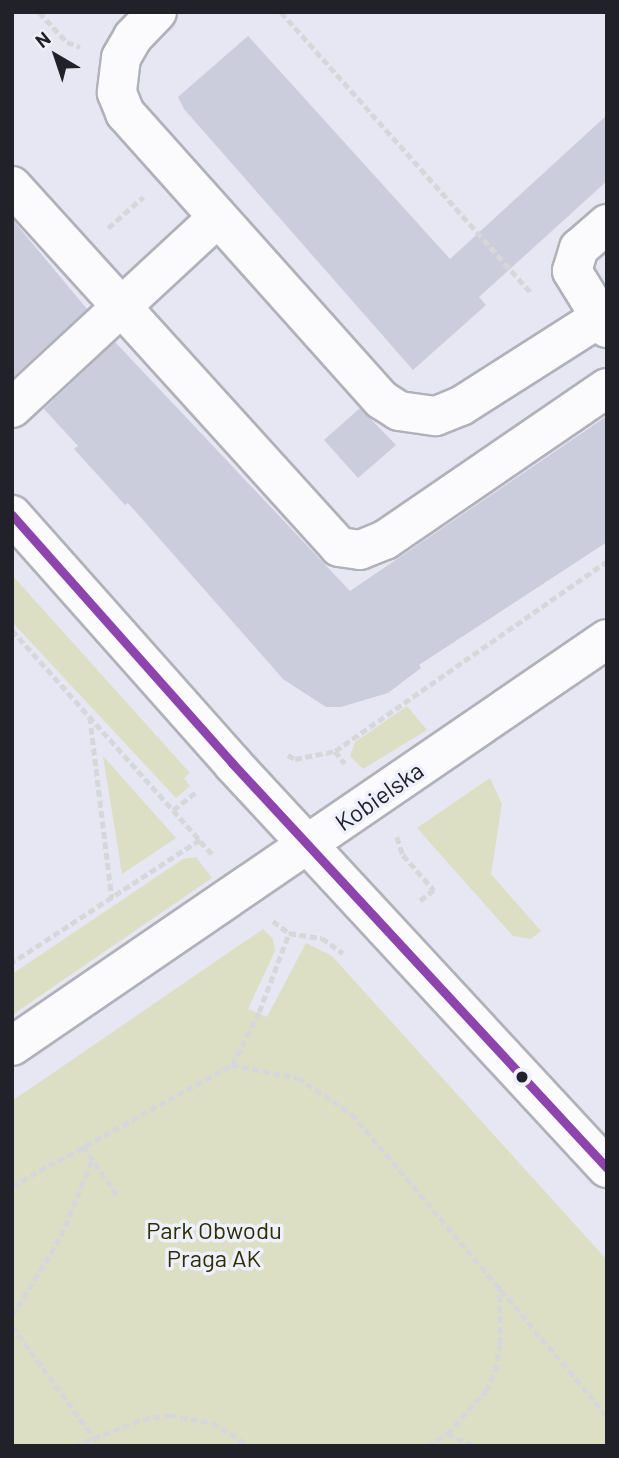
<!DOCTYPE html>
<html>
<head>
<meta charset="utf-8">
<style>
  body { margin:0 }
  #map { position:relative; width:619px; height:1458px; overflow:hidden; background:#e6e7f2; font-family:Barlow,sans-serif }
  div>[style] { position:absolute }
  .green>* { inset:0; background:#dddfc4 }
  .building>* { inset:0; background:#cccddc }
  .path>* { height:4.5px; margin-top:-2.25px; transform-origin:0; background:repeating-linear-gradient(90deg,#d6d7da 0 7px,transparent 0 10.5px) }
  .roads { filter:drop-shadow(2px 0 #b1b1ba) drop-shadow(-2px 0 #b1b1ba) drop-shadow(0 2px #b1b1ba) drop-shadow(0 -2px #b1b1ba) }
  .minor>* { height:38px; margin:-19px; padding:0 19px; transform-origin:19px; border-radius:19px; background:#fbfbfd }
  .bus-1>* { height:9px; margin:-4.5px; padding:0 4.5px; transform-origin:4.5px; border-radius:4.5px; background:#8e44ad }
  .dots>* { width:19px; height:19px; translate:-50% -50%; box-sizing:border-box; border:4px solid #eff0fd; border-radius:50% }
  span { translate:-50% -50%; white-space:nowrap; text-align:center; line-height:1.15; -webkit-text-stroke:7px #eff0fd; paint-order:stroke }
  .street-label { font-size:24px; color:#212129 }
  .park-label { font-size:24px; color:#2d2e01 }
  .frame { position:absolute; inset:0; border:14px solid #212129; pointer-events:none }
  .north { position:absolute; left:21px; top:21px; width:70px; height:70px; -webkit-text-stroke:5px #eff0fd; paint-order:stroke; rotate:321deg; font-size:19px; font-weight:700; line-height:28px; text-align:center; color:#212129 }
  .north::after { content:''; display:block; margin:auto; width:24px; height:32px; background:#212129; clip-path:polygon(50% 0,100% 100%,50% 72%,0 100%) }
</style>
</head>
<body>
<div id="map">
  <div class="green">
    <i style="clip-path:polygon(12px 575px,190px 773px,184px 778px,190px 786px,176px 798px,12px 622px)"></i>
    <i style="clip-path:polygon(407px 706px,427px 730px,363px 769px,350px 756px,355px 742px)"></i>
    <i style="clip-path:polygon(103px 756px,176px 838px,122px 874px)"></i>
    <i style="clip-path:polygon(490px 778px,502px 804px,491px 874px,541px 931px,531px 939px,513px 936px,417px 828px)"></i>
    <i style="clip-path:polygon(196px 857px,212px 878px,12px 1015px,12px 974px,183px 859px)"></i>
    <i style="clip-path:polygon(263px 929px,273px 939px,275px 951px,248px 1009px,267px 1017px,306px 943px,332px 956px,607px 1260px,607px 1446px,12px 1446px,12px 1101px)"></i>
  </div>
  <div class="building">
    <i style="clip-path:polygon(248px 36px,450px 259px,607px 115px,607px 181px,479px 297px,486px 305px,413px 370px,184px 109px,178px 97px)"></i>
    <i style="clip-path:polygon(12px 219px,87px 309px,14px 376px,12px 374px)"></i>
    <i style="clip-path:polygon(115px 342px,350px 591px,607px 416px,607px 542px,419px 665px,421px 668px,388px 693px,341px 707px,326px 707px,283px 679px,128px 503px,125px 505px,74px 449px,78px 446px,44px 409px)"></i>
    <i style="clip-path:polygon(360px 408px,396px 445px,358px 478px,324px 440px)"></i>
  </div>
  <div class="path">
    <i style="left:39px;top:12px;width:41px;rotate:47deg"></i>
    <i style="left:67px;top:42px;width:14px;rotate:21deg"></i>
    <i style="left:281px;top:12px;width:376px;rotate:48.3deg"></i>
    <i style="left:108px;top:228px;width:47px;rotate:-41.5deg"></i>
    <i style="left:12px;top:630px;width:282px;rotate:48.2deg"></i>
    <i style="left:200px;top:840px;width:225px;rotate:146.8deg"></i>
    <i style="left:90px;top:717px;width:182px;rotate:83.1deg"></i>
    <i style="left:335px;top:751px;width:16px;rotate:52deg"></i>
    <i style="left:288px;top:755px;width:8px;rotate:30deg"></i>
    <i style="left:295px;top:759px;width:41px;rotate:-11.3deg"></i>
    <i style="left:335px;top:751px;width:332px;rotate:-34.9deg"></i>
    <i style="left:173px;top:810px;width:31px;rotate:-38deg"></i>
    <i style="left:397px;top:837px;width:19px;rotate:72deg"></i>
    <i style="left:403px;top:855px;width:47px;rotate:48.5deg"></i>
    <i style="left:434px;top:890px;width:19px;rotate:141deg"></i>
    <i style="left:200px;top:841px;width:19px;rotate:47deg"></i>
    <i style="left:273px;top:921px;width:20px;rotate:37deg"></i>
    <i style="left:289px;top:933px;width:33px;rotate:9deg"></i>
    <i style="left:322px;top:938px;width:26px;rotate:36deg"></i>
    <i style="left:232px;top:1065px;width:67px;rotate:11.1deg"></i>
    <i style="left:298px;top:1078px;width:65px;rotate:33.7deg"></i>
    <i style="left:352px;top:1114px;width:395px;rotate:49.8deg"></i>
    <i style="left:83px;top:1146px;width:63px;rotate:55.3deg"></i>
    <i style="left:12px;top:1186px;width:251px;rotate:-28.8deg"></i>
    <i style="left:232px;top:1065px;width:59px;rotate:-63deg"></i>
    <i style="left:259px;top:1012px;width:85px;rotate:-69.2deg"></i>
    <i style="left:12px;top:1316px;width:94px;rotate:-58.5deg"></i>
    <i style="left:61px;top:1236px;width:82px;rotate:-67.8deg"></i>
    <i style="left:12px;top:1326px;width:149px;rotate:53.7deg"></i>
    <i style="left:447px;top:1434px;width:58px;rotate:-47.8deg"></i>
    <i style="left:486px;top:1391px;width:22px;rotate:-66deg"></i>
    <i style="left:495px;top:1371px;width:27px;rotate:-80deg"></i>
    <i style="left:500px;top:1344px;width:59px;rotate:-91deg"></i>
    <i style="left:74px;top:1446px;width:74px;rotate:-21.4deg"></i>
    <i style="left:143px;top:1419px;width:27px;rotate:-8deg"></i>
    <i style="left:170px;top:1415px;width:43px;rotate:10.8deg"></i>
    <i style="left:212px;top:1423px;width:44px;rotate:31.2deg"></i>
    <i style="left:427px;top:1446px;width:23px;rotate:-31deg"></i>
    <i style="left:447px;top:1434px;width:32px;rotate:22deg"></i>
  </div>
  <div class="roads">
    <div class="minor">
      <i style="left:157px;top:12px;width:35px;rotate:134deg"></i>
      <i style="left:133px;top:37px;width:24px;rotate:120deg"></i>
      <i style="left:121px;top:58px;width:35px;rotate:97deg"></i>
      <i style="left:117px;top:93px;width:22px;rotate:68deg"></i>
      <i style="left:125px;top:113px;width:385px;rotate:48.2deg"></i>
      <i style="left:382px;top:400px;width:20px;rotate:33deg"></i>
      <i style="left:399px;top:411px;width:37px;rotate:8deg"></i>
      <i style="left:436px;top:416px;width:27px;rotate:-22deg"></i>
      <i style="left:461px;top:406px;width:164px;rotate:-32.5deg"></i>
      <i style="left:12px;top:186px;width:487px;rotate:47.8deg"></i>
      <i style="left:339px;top:547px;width:21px;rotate:8deg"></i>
      <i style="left:360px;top:550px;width:27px;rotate:-22deg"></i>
      <i style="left:385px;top:540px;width:269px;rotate:-34.4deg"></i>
      <i style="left:607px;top:224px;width:37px;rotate:139deg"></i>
      <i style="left:579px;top:248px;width:24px;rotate:107deg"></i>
      <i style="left:572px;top:271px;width:67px;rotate:58.4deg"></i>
      <i style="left:12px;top:408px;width:278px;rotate:-42.8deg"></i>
      <i style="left:12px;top:515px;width:332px;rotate:48.4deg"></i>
      <i style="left:232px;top:763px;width:552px;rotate:47.2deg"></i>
      <i style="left:12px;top:1046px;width:721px;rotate:-34.37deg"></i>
    </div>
  </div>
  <div class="bus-1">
    <i style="left:12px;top:515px;width:332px;rotate:48.4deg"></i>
    <i style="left:232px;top:763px;width:552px;rotate:47.2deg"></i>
  </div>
  <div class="dots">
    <i style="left:522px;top:1077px;background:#212129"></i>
  </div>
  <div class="street-label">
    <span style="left:379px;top:796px;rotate:-35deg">Kobielska</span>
  </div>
  <div class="park-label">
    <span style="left:214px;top:1244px">Park Obwodu<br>Praga AK</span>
  </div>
  <div class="frame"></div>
  <div class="north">N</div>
</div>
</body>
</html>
